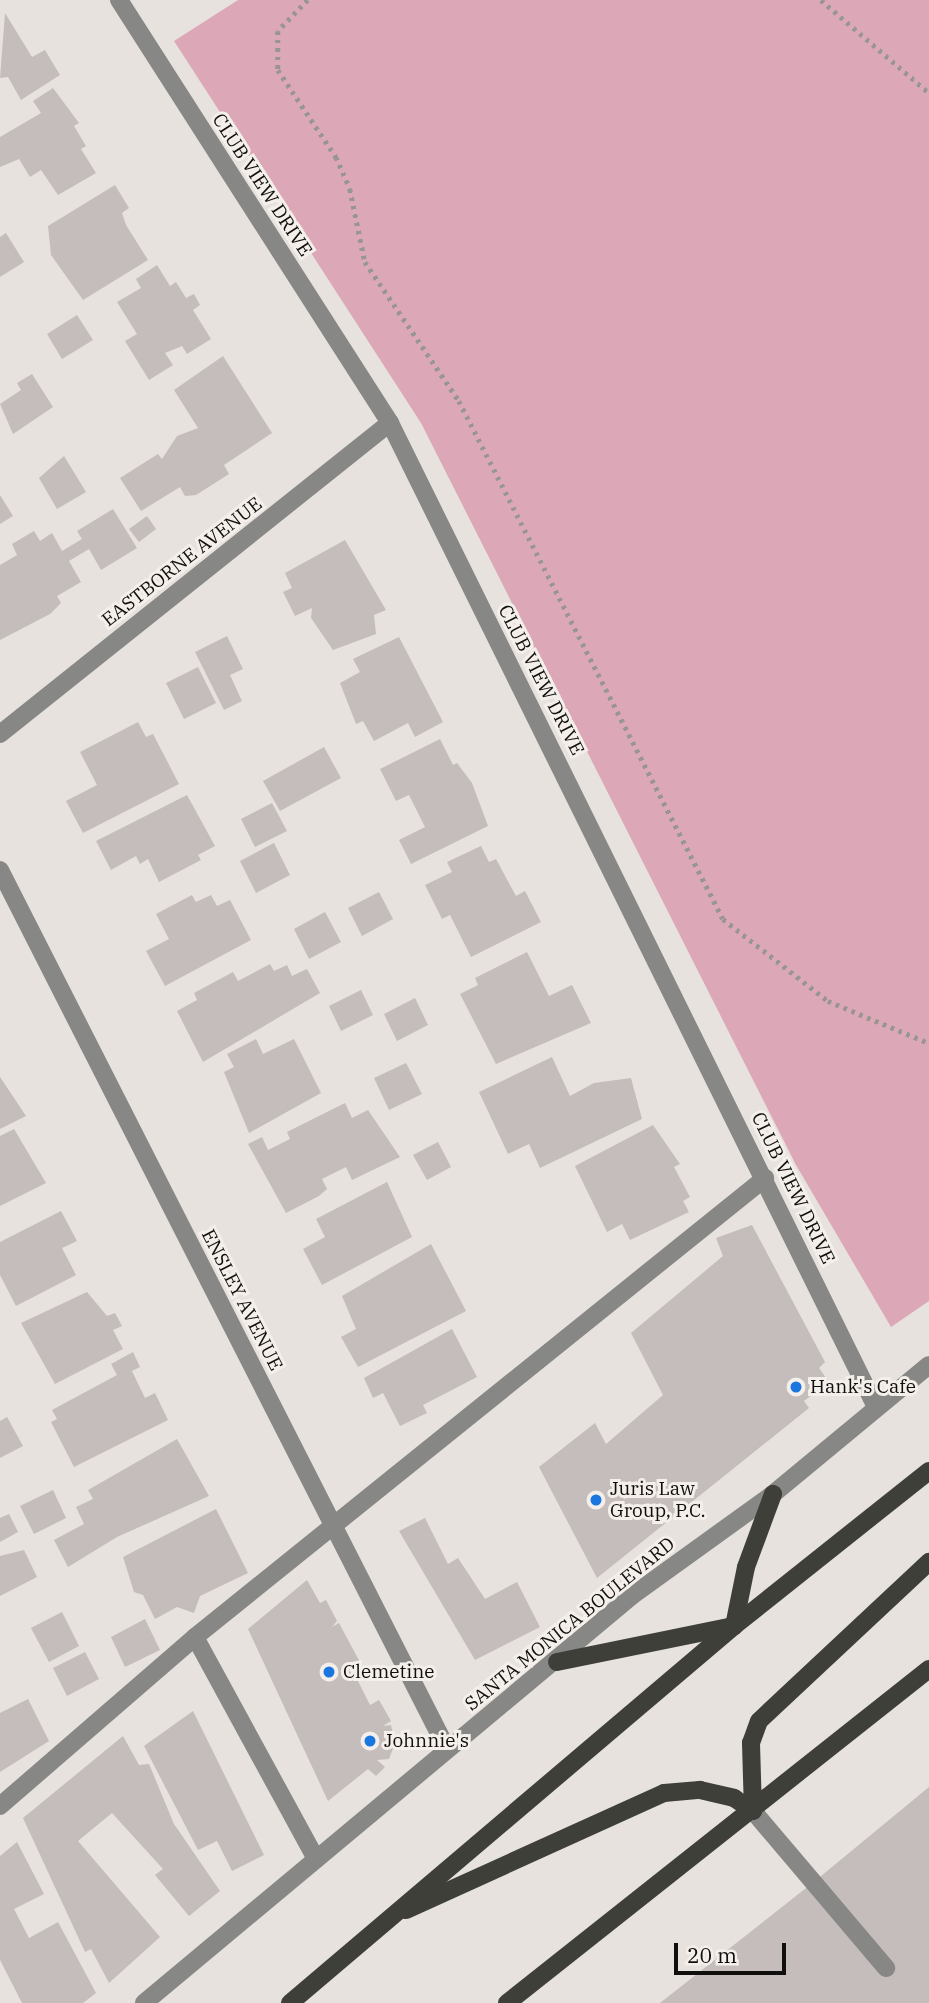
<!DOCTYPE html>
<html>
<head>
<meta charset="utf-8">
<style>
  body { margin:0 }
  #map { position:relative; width:929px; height:2003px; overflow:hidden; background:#e7e2dd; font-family:"IBM Plex Serif",serif }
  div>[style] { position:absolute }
  .green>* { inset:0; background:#dca8b7 }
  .building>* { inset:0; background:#c4bdbb }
  .path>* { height:4.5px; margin-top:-2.25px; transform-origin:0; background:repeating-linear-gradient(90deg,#999692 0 3.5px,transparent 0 8.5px) }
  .service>* { height:18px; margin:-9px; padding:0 9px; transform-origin:9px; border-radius:9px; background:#878785 }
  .minor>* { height:18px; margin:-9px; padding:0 9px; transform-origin:9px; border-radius:9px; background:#878785 }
  .primary>* { height:18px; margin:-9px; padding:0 9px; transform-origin:9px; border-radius:9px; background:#3f3f3a }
  .dots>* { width:19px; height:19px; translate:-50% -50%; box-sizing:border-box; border:4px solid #f4efea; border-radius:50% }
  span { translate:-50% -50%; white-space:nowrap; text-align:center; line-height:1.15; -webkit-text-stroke:6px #f4efea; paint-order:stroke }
  .street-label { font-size:19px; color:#100f0d }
  .poi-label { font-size:19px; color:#100f0d }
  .left { translate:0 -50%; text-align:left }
  .scale { position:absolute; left:674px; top:1943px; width:112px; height:32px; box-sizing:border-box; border:4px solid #100f0d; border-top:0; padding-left:9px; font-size:21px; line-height:24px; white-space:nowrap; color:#100f0d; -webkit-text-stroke:5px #f4efea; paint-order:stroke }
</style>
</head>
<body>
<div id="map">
  <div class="green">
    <i style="clip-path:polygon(238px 0,929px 0,929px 1301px,891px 1327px,796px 1165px,421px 423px,174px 41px)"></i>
  </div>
  <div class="building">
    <i style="clip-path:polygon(5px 13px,32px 57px,45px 50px,60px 75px,21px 100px,8px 77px,0 78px)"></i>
    <i style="clip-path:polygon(53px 88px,79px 123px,74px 126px,86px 146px,81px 149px,96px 173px,58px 195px,41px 170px,30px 177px,19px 159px,0 167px,0 137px,41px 113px,33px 101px)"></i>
    <i style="clip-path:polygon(115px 185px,129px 208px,122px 213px,126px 225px,148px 260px,83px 300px,51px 255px,48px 226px)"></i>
    <i style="clip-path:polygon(6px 233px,24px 262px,0 277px,0 237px)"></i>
    <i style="clip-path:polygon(157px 265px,170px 286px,176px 282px,186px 298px,194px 294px,200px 305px,193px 310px,211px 339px,187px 354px,182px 346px,165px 353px,173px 365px,149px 380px,125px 341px,137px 334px,117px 302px,141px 288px,136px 279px)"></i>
    <i style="clip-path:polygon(77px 315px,93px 340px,62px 359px,47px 334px)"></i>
    <i style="clip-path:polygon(223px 356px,272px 433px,224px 465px,229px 474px,196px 495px,185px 496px,180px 487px,141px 511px,120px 478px,158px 454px,162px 459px,177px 436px,198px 428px,174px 390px)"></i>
    <i style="clip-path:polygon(32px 374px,53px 407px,13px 434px,0 404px,21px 390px,17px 383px)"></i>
    <i style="clip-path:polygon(64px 456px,86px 492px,57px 509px,39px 478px)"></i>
    <i style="clip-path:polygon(0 495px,13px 516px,0 524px)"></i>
    <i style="clip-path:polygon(113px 509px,137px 548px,101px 570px,89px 549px,69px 561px,81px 582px,57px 596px,61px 603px,50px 614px,0 640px,0 565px,17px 555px,12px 544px,34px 531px,40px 541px,52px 533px,62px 551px,82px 539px,77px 531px)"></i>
    <i style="clip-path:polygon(147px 516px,156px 529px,139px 542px,129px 529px)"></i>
    <i style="clip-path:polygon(345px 540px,386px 610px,374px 615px,376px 634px,333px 650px,311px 618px,312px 608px,295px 616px,283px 592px,292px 588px,285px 573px)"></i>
    <i style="clip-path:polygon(227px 636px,243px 669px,230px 675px,242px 701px,224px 710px,195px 652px)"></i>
    <i style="clip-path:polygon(399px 637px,443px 722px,415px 737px,408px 723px,374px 741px,363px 721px,356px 724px,340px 683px,360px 672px,353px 659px)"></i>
    <i style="clip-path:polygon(198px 667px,216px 703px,184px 719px,166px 683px)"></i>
    <i style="clip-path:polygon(138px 722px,146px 737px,153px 734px,179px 784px,83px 833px,66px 801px,97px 785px,80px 752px)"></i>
    <i style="clip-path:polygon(440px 739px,453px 765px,457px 763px,472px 783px,488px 826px,411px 864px,399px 840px,425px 827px,409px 795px,396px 801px,380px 769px)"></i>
    <i style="clip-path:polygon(324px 747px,341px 778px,280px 811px,263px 781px)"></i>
    <i style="clip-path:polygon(187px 795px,215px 846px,198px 855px,201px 860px,159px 882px,148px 859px,140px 864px,136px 856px,111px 870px,96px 841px)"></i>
    <i style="clip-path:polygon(272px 803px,287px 831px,255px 847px,241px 819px)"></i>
    <i style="clip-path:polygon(274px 843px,290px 875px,256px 893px,240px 861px)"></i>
    <i style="clip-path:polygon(481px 846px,489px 862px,496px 859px,516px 896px,525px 891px,541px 922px,471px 957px,450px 915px,442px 919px,425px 885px,452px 872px,447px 862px)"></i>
    <i style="clip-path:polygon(379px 892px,393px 919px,362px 936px,348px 908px)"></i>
    <i style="clip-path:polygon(192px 895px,196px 902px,211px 895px,217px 906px,230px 900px,251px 940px,165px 986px,146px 951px,169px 939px,156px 914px)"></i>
    <i style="clip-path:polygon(325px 912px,341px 942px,309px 959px,294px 929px)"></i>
    <i style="clip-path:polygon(527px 952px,549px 996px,572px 985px,591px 1023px,496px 1064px,460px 994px,478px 985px,475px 978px)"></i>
    <i style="clip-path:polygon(270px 964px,274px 971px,287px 965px,292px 976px,307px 969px,320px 993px,203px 1062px,177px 1011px,197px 1000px,194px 993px,233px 972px,238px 981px)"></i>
    <i style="clip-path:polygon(361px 990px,373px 1015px,341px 1031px,329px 1006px)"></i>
    <i style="clip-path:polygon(415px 998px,428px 1025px,397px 1041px,384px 1014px)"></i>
    <i style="clip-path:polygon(256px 1039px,263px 1054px,294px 1039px,321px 1093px,249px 1133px,224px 1072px,234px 1067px,227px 1054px)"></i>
    <i style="clip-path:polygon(552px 1057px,570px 1096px,594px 1083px,631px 1078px,642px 1119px,540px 1168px,529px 1144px,508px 1154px,479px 1092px)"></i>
    <i style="clip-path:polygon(406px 1063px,422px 1094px,389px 1110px,374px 1078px)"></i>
    <i style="clip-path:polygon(0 1077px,26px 1116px,0 1129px)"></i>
    <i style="clip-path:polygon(345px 1103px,352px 1118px,368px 1110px,400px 1157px,352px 1180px,346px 1167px,322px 1179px,327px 1189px,319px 1196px,286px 1213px,248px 1144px,262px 1137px,268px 1150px,290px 1139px,287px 1132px)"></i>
    <i style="clip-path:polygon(653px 1125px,680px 1164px,674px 1167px,690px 1197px,683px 1201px,689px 1212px,630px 1240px,622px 1224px,607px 1232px,575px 1166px)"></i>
    <i style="clip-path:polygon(14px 1129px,46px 1183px,0 1206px,0 1136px)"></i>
    <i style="clip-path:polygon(438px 1142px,451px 1167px,427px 1180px,413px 1155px)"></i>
    <i style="clip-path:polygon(387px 1182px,412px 1237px,322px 1285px,303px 1249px,325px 1237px,316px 1219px)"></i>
    <i style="clip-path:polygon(61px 1211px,77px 1241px,62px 1248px,76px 1275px,16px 1306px,0 1275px,0 1242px)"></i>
    <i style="clip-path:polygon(752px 1225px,825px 1362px,819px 1368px,829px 1382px,804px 1401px,809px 1408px,597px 1578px,539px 1467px,595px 1423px,606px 1444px,663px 1395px,631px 1333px,723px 1256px,716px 1238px)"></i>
    <i style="clip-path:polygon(431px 1244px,466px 1311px,358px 1367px,341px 1337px,356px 1329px,342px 1296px)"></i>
    <i style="clip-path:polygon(87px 1292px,107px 1316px,115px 1313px,122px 1326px,113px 1330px,123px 1349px,55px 1384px,21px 1323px)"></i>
    <i style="clip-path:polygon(452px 1329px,477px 1377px,423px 1405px,427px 1413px,400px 1426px,383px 1393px,373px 1398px,364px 1378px)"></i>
    <i style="clip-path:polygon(133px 1352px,140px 1367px,132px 1371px,145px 1398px,155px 1393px,168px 1420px,74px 1467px,51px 1422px,57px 1419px,52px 1410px,117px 1375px,111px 1364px)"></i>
    <i style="clip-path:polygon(7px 1417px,23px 1446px,0 1458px,0 1421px)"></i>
    <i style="clip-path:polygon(177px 1439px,209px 1496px,117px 1537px,68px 1567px,54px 1540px,84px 1524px,76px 1507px,93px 1499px,88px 1490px)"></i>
    <i style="clip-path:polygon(53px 1490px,66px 1518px,34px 1534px,20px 1506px)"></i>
    <i style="clip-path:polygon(216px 1509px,248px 1573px,200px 1596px,194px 1613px,177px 1607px,155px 1619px,143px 1595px,134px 1592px,123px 1557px)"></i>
    <i style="clip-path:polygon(9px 1514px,18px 1532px,0 1542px,0 1518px)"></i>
    <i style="clip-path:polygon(425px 1518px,448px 1564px,458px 1558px,485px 1599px,517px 1582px,540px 1627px,475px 1660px,399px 1531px)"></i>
    <i style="clip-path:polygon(24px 1550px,37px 1577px,0 1596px,0 1556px)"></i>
    <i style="clip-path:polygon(307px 1580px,320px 1603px,326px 1600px,337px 1621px,332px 1627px,339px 1623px,362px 1666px,353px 1671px,370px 1705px,379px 1700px,391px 1721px,383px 1726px,391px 1725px,394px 1739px,385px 1741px,394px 1746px,389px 1759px,377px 1760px,385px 1767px,376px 1776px,368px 1769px,328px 1801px,248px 1629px)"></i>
    <i style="clip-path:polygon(62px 1612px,79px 1646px,49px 1662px,31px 1628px)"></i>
    <i style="clip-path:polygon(145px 1619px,160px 1650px,125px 1667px,111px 1637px)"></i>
    <i style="clip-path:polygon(85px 1652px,99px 1679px,67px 1696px,53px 1668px)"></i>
    <i style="clip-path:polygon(28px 1699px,49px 1741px,0 1772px,0 1713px)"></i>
    <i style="clip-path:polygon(193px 1711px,264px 1855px,232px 1871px,217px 1841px,198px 1850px,144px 1746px)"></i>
    <i style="clip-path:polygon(123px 1736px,139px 1765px,149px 1764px,174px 1824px,220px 1891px,189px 1916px,155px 1875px,163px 1869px,112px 1813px,78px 1841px,160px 1937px,109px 1983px,91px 1949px,85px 1952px,23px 1818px)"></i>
    <i style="clip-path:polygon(929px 1787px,929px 2003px,660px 2003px,815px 1881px)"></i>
    <i style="clip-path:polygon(17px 1842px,44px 1894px,14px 1909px,29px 1938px,58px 1922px,96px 1993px,83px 2003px,22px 2003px,0 1960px,0 1856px)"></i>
  </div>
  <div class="path">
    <i style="left:308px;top:0;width:43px;rotate:134.1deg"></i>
    <i style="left:278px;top:31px;width:39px;rotate:90deg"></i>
    <i style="left:278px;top:70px;width:105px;rotate:56.3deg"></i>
    <i style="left:336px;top:157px;width:35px;rotate:66deg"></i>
    <i style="left:350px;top:189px;width:75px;rotate:78.4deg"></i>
    <i style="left:365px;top:262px;width:168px;rotate:55.9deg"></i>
    <i style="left:459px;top:401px;width:581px;rotate:62.99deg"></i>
    <i style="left:723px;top:919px;width:133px;rotate:38deg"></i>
    <i style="left:828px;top:1001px;width:109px;rotate:22.6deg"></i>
    <i style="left:821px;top:0;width:143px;rotate:40.7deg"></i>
  </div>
  <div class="service">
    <i style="left:195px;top:1637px;width:253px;rotate:61.4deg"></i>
    <i style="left:0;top:1806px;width:258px;rotate:-40.9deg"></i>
    <i style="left:195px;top:1637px;width:732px;rotate:-38.84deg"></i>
    <i style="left:753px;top:1811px;width:206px;rotate:49.7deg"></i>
  </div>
  <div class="minor">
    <i style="left:119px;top:0;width:502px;rotate:57.35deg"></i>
    <i style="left:390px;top:423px;width:1097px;rotate:63.72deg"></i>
    <i style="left:0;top:734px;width:499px;rotate:-38.6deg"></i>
    <i style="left:0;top:870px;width:986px;rotate:63.05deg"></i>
    <i style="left:144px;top:2003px;width:637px;rotate:-39.84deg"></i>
    <i style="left:633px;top:1595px;width:173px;rotate:-35.8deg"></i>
    <i style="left:773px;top:1494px;width:202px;rotate:-39.6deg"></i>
  </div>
  <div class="primary">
    <i style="left:557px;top:1662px;width:181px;rotate:-11.5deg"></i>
    <i style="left:734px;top:1626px;width:60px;rotate:-78.5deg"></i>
    <i style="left:746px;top:1567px;width:78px;rotate:-69.7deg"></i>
    <i style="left:753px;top:1811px;width:68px;rotate:-91.7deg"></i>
    <i style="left:751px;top:1743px;width:23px;rotate:-70deg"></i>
    <i style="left:759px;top:1721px;width:233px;rotate:-43.1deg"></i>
    <i style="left:406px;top:1910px;width:283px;rotate:-24.4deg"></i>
    <i style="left:664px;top:1793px;width:36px;rotate:-5deg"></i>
    <i style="left:700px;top:1790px;width:35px;rotate:13deg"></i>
    <i style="left:734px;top:1798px;width:23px;rotate:34deg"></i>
    <i style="left:290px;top:2003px;width:582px;rotate:-40.33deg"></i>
    <i style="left:734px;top:1626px;width:249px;rotate:-38.5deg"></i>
    <i style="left:507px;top:2003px;width:538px;rotate:-38.36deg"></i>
  </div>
  <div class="dots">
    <i style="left:796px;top:1387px;background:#1a77e0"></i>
    <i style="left:596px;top:1500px;background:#1a77e0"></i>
    <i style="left:329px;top:1672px;background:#1a77e0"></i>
    <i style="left:370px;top:1741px;background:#1a77e0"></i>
  </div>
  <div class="street-label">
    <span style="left:262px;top:185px;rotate:57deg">CLUB VIEW DRIVE</span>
    <span style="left:182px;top:562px;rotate:-38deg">EASTBORNE AVENUE</span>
    <span style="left:541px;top:680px;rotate:63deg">CLUB VIEW DRIVE</span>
    <span style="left:793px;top:1188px;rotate:64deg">CLUB VIEW DRIVE</span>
    <span style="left:242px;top:1300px;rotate:63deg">ENSLEY AVENUE</span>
    <span style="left:570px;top:1624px;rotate:-39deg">SANTA MONICA BOULEVARD</span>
  </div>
  <div class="poi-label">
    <span class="left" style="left:810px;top:1387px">Hank's Cafe</span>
    <span class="left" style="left:610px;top:1500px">Juris Law<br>Group, P.C.</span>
    <span class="left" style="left:343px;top:1672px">Clemetine</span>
    <span class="left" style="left:384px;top:1741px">Johnnie's</span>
  </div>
  <div class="scale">20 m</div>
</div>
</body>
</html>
